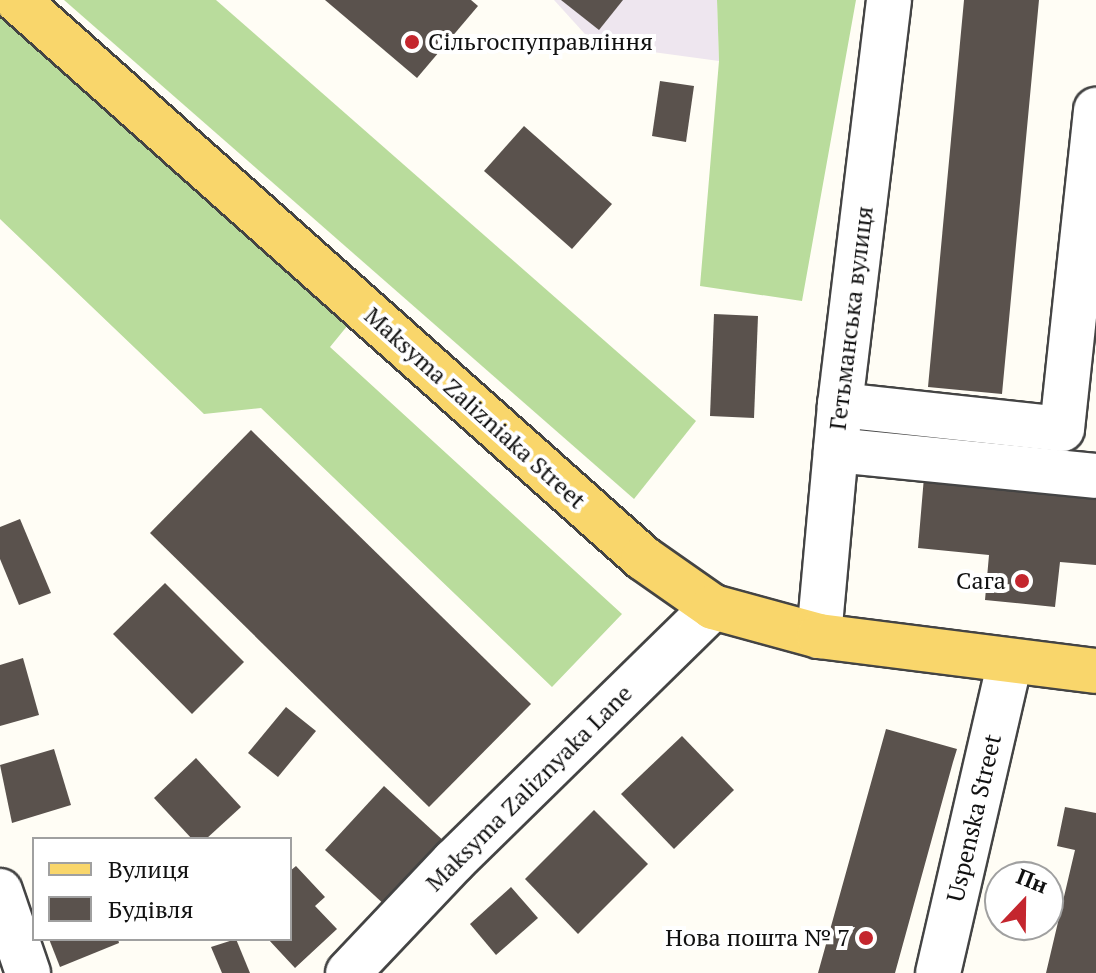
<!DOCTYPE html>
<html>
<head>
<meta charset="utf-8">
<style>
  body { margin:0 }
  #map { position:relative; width:1096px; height:973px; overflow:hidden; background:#fffdf5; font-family:"PT Serif",serif }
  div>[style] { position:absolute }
  .industrial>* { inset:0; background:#eee6ef }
  .forest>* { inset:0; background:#b9dc9c }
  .building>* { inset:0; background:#5a524d }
  .roads { filter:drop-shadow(2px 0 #444) drop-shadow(-2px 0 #444) drop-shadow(0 2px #444) drop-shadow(0 -2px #444) }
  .minor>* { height:44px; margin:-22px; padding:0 22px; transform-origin:22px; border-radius:22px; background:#fff }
  .major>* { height:44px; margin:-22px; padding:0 22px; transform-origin:22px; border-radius:22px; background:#f9d66b }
  .dots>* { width:22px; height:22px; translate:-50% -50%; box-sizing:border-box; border:4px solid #fff; border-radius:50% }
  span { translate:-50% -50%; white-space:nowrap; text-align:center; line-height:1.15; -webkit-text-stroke:8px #fff; paint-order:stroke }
  .poi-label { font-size:24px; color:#111 }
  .left { translate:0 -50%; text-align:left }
  .right { translate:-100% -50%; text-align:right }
  .street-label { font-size:24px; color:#111 }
  .legend { position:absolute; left:32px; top:837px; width:260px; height:104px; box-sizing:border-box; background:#fff; border:2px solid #a0a0a0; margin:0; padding:10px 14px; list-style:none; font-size:24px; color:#111 }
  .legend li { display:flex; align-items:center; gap:16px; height:40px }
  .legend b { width:40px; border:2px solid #a0a0a0 }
  .north { position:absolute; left:984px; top:861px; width:80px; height:80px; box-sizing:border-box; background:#fff; border:2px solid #a0a0a0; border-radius:50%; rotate:22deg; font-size:22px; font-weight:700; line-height:32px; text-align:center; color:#111 }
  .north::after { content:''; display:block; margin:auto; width:28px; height:36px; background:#c4262e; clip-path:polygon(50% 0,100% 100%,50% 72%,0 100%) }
</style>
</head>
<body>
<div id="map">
  <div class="industrial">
    <i style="clip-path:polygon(554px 0,717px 0,719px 61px,594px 44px)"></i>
  </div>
  <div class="forest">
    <i style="clip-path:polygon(64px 0,216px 0,696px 421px,634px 499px)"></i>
    <i style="clip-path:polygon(717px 0,856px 0,802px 301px,700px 286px,719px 61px)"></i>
    <i style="clip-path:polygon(0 10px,348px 325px,330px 347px,622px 614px,552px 687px,261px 408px,204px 414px,0 219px)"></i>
  </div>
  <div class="building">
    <i style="clip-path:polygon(325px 0,471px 0,478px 6px,417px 78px)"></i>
    <i style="clip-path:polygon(561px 0,623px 0,599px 30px)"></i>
    <i style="clip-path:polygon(964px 0,1039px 0,1002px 394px,928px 387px)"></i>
    <i style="clip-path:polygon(660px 81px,694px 86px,686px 142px,652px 136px)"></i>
    <i style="clip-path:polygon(524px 126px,612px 204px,572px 249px,484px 171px)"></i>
    <i style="clip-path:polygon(714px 314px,758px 316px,754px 418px,710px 416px)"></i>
    <i style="clip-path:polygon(251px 430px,531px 704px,429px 807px,150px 533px)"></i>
    <i style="clip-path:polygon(924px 477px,1096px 494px,1096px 565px,1060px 562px,1055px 607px,985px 600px,989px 555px,918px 548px)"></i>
    <i style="clip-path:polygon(20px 519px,51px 593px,19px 605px,0 559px,0 527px)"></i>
    <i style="clip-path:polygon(165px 583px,244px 662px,192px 714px,113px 634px)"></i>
    <i style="clip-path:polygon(23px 658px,39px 715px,0 726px,0 665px)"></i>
    <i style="clip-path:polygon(286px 707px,316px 731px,278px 777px,248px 753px)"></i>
    <i style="clip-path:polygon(886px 729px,957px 749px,953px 762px,895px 973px,818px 973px)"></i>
    <i style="clip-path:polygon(682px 736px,734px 790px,674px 849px,621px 794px)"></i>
    <i style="clip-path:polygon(54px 749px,71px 805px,12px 823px,0 765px)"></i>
    <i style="clip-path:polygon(196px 758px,241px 807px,206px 839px,192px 839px,154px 798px)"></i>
    <i style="clip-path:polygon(384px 786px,446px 843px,387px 907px,325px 850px)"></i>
    <i style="clip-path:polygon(1065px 807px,1096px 813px,1096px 973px,1046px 973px,1075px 850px,1057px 846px)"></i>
    <i style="clip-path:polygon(594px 810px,648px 864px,578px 934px,525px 879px)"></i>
    <i style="clip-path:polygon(296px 866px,325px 897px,315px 906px,337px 929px,295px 968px,268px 939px,290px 939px,290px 871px)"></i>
    <i style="clip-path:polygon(511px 887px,538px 918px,496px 955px,470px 924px)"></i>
    <i style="clip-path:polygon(49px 939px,118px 939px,119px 943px,60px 967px)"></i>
    <i style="clip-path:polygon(236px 939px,250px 973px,222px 973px,211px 947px)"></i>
  </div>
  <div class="roads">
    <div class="minor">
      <i style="left:840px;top:405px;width:223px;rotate:6.2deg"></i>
      <i style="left:1062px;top:429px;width:321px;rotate:-83.9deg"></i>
      <i style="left:836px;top:450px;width:261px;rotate:5.7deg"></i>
      <i style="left:819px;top:636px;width:232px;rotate:-84.8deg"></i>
      <i style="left:840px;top:405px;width:408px;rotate:-83.1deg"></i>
      <i style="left:0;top:891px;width:87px;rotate:71.1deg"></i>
      <i style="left:348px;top:973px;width:154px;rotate:-46.6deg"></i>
      <i style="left:454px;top:861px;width:363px;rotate:-44.4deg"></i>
      <i style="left:938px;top:973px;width:319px;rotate:-77deg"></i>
    </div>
    <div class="major">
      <i style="left:17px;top:0;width:839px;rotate:41.71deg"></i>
      <i style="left:643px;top:558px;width:85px;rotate:35deg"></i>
      <i style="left:713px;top:607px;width:110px;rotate:15.3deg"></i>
      <i style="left:819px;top:636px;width:279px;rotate:7.2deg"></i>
    </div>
  </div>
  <div class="dots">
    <i style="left:412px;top:42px;background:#c4262e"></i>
    <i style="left:1022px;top:581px;background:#c4262e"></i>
    <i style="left:866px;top:938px;background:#c4262e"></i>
  </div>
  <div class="poi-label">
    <span class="left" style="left:428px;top:42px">Сільгоспуправління</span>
    <span class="right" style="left:1006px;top:581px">Сага</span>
    <span class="right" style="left:850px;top:938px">Нова пошта № 7</span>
  </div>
  <div class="street-label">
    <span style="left:851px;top:318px;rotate:-83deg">Гетьманська вулиця</span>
    <span style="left:475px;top:408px;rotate:42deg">Maksyma Zalizniaka Street</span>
    <span style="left:529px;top:788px;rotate:-45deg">Maksyma Zaliznyaka Lane</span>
    <span style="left:974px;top:818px;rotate:-77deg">Uspenska Street</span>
  </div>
  <ul class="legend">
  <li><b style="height:10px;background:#f9d66b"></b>Вулиця</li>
  <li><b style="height:22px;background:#5a524d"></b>Будівля</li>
  </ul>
  <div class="north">Пн</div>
</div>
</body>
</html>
